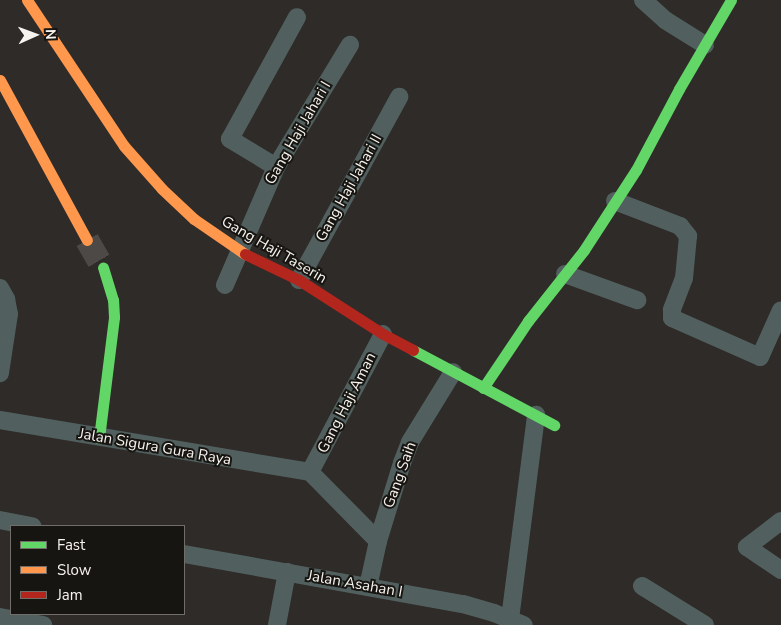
<!DOCTYPE html>
<html>
<head>
<meta charset="utf-8">
<style>
  body { margin:0 }
  #map { position:relative; width:781px; height:625px; overflow:hidden; background:#2e2b28; font-family:"Nunito Sans",sans-serif }
  div>[style] { position:absolute }
  .secondary-tunnel>* { height:24px; margin-top:-12px; transform-origin:0; background:repeating-linear-gradient(90deg,#4c4946 0 24px,transparent 0 36px) }
  .street>* { height:18px; margin:-9px; padding:0 9px; transform-origin:9px; border-radius:9px; background:#51605f }
  .fast>* { height:11px; margin:-5.5px; padding:0 5.5px; transform-origin:5.5px; border-radius:5.5px; background:#63d668 }
  .slow>* { height:11px; margin:-5.5px; padding:0 5.5px; transform-origin:5.5px; border-radius:5.5px; background:#ff974d }
  .jam>* { height:11px; margin:-5.5px; padding:0 5.5px; transform-origin:5.5px; border-radius:5.5px; background:#b3261e }
  span { translate:-50% -50%; white-space:nowrap; text-align:center; line-height:1.15; -webkit-text-stroke:4px #171511; paint-order:stroke }
  .street-label { font-size:15px; color:#f7f3ee }
  .legend { position:absolute; left:10px; top:525px; width:175px; height:90px; box-sizing:border-box; background:#171511; border:1px solid #716e69; margin:0; padding:6px 9px; list-style:none; font-size:15px; color:#f7f3ee }
  .legend li { display:flex; align-items:center; gap:10px; height:25px }
  .legend b { width:25px; border:1px solid #716e69 }
  .north { position:absolute; left:10px; top:10px; width:50px; height:50px; -webkit-text-stroke:4px #171511; paint-order:stroke; rotate:88deg; font-size:14px; font-weight:700; line-height:20px; text-align:center; color:#f7f3ee }
  .north::after { content:''; display:block; margin:auto; width:18px; height:22px; background:#f7f3ee; clip-path:polygon(50% 0,100% 100%,50% 72%,0 100%) }
</style>
</head>
<body>
<div id="map">
  <div class="secondary-tunnel">
    <i style="left:87px;top:240px;width:32px;rotate:60deg"></i>
  </div>
  <div class="street">
    <i style="left:643px;top:0;width:30px;rotate:42deg"></i>
    <i style="left:665px;top:20px;width:47px;rotate:32deg"></i>
    <i style="left:276px;top:167px;width:54px;rotate:-148.7deg"></i>
    <i style="left:230px;top:139px;width:139px;rotate:-61.2deg"></i>
    <i style="left:615px;top:201px;width:70px;rotate:21deg"></i>
    <i style="left:680px;top:226px;width:13px;rotate:51deg"></i>
    <i style="left:688px;top:236px;width:42px;rotate:95.4deg"></i>
    <i style="left:684px;top:278px;width:34px;rotate:111deg"></i>
    <i style="left:672px;top:310px;width:8px;rotate:90deg"></i>
    <i style="left:672px;top:318px;width:96px;rotate:23.9deg"></i>
    <i style="left:760px;top:357px;width:51px;rotate:-65.9deg"></i>
    <i style="left:565px;top:274px;width:77px;rotate:19.9deg"></i>
    <i style="left:299px;top:280px;width:209px;rotate:-61.3deg"></i>
    <i style="left:225px;top:285px;width:129px;rotate:-66.6deg"></i>
    <i style="left:276px;top:167px;width:143px;rotate:-58.8deg"></i>
    <i style="left:0;top:288px;width:13px;rotate:61deg"></i>
    <i style="left:6px;top:299px;width:15px;rotate:79deg"></i>
    <i style="left:9px;top:314px;width:60px;rotate:98.7deg"></i>
    <i style="left:0;top:420px;width:314px;rotate:9.5deg"></i>
    <i style="left:310px;top:472px;width:156px;rotate:-62.1deg"></i>
    <i style="left:310px;top:472px;width:97px;rotate:45.4deg"></i>
    <i style="left:0;top:520px;width:33px;rotate:11deg"></i>
    <i style="left:781px;top:521px;width:43px;rotate:142.6deg"></i>
    <i style="left:747px;top:547px;width:41px;rotate:34.1deg"></i>
    <i style="left:184px;top:554px;width:283px;rotate:10.2deg"></i>
    <i style="left:463px;top:604px;width:32px;rotate:16deg"></i>
    <i style="left:494px;top:613px;width:32px;rotate:22deg"></i>
    <i style="left:642px;top:586px;width:74px;rotate:31.8deg"></i>
    <i style="left:368px;top:587px;width:47px;rotate:-77.7deg"></i>
    <i style="left:378px;top:541px;width:82px;rotate:-72.9deg"></i>
    <i style="left:402px;top:463px;width:22px;rotate:-69deg"></i>
    <i style="left:410px;top:442px;width:82px;rotate:-58.4deg"></i>
    <i style="left:0;top:617px;width:44px;rotate:10.5deg"></i>
    <i style="left:510px;top:619px;width:206px;rotate:-82.7deg"></i>
    <i style="left:277px;top:625px;width:54px;rotate:-79.3deg"></i>
  </div>
  <div class="fast">
    <i style="left:413px;top:350px;width:160px;rotate:28deg"></i>
    <i style="left:483px;top:388px;width:81px;rotate:-56.1deg"></i>
    <i style="left:528px;top:321px;width:90px;rotate:-51.7deg"></i>
    <i style="left:584px;top:250px;width:95px;rotate:-57deg"></i>
    <i style="left:636px;top:170px;width:92px;rotate:-62deg"></i>
    <i style="left:679px;top:89px;width:103px;rotate:-59.7deg"></i>
    <i style="left:99px;top:438px;width:122px;rotate:-82.9deg"></i>
    <i style="left:114px;top:317px;width:17px;rotate:-93deg"></i>
    <i style="left:113px;top:300px;width:34px;rotate:-107deg"></i>
  </div>
  <div class="slow">
    <i style="left:27px;top:0;width:175px;rotate:56.4deg"></i>
    <i style="left:124px;top:146px;width:57px;rotate:48.5deg"></i>
    <i style="left:162px;top:189px;width:44px;rotate:43.2deg"></i>
    <i style="left:194px;top:219px;width:62px;rotate:34.5deg"></i>
    <i style="left:0;top:80px;width:182px;rotate:61.5deg"></i>
  </div>
  <div class="jam">
    <i style="left:245px;top:254px;width:60px;rotate:25.7deg"></i>
    <i style="left:299px;top:280px;width:100px;rotate:32.7deg"></i>
    <i style="left:383px;top:334px;width:34px;rotate:28deg"></i>
  </div>
  <div class="street-label">
    <span style="left:298px;top:133px;rotate:-60deg">Gang Haji Jahari I</span>
    <span style="left:349px;top:188px;rotate:-61deg">Gang Haji Jahari II</span>
    <span style="left:274px;top:250px;rotate:30deg">Gang Haji Taserin</span>
    <span style="left:347px;top:403px;rotate:-63deg">Gang Haji Aman</span>
    <span style="left:155px;top:447px;rotate:10deg">Jalan Sigura Gura Raya</span>
    <span style="left:400px;top:475px;rotate:-70deg">Gang Saih</span>
    <span style="left:355px;top:584px;rotate:10deg">Jalan Asahan I</span>
  </div>
  <ul class="legend">
  <li><b style="height:6px;background:#63d668"></b>Fast</li>
  <li><b style="height:6px;background:#ff974d"></b>Slow</li>
  <li><b style="height:6px;background:#b3261e"></b>Jam</li>
  </ul>
  <div class="north">N</div>
</div>
</body>
</html>
